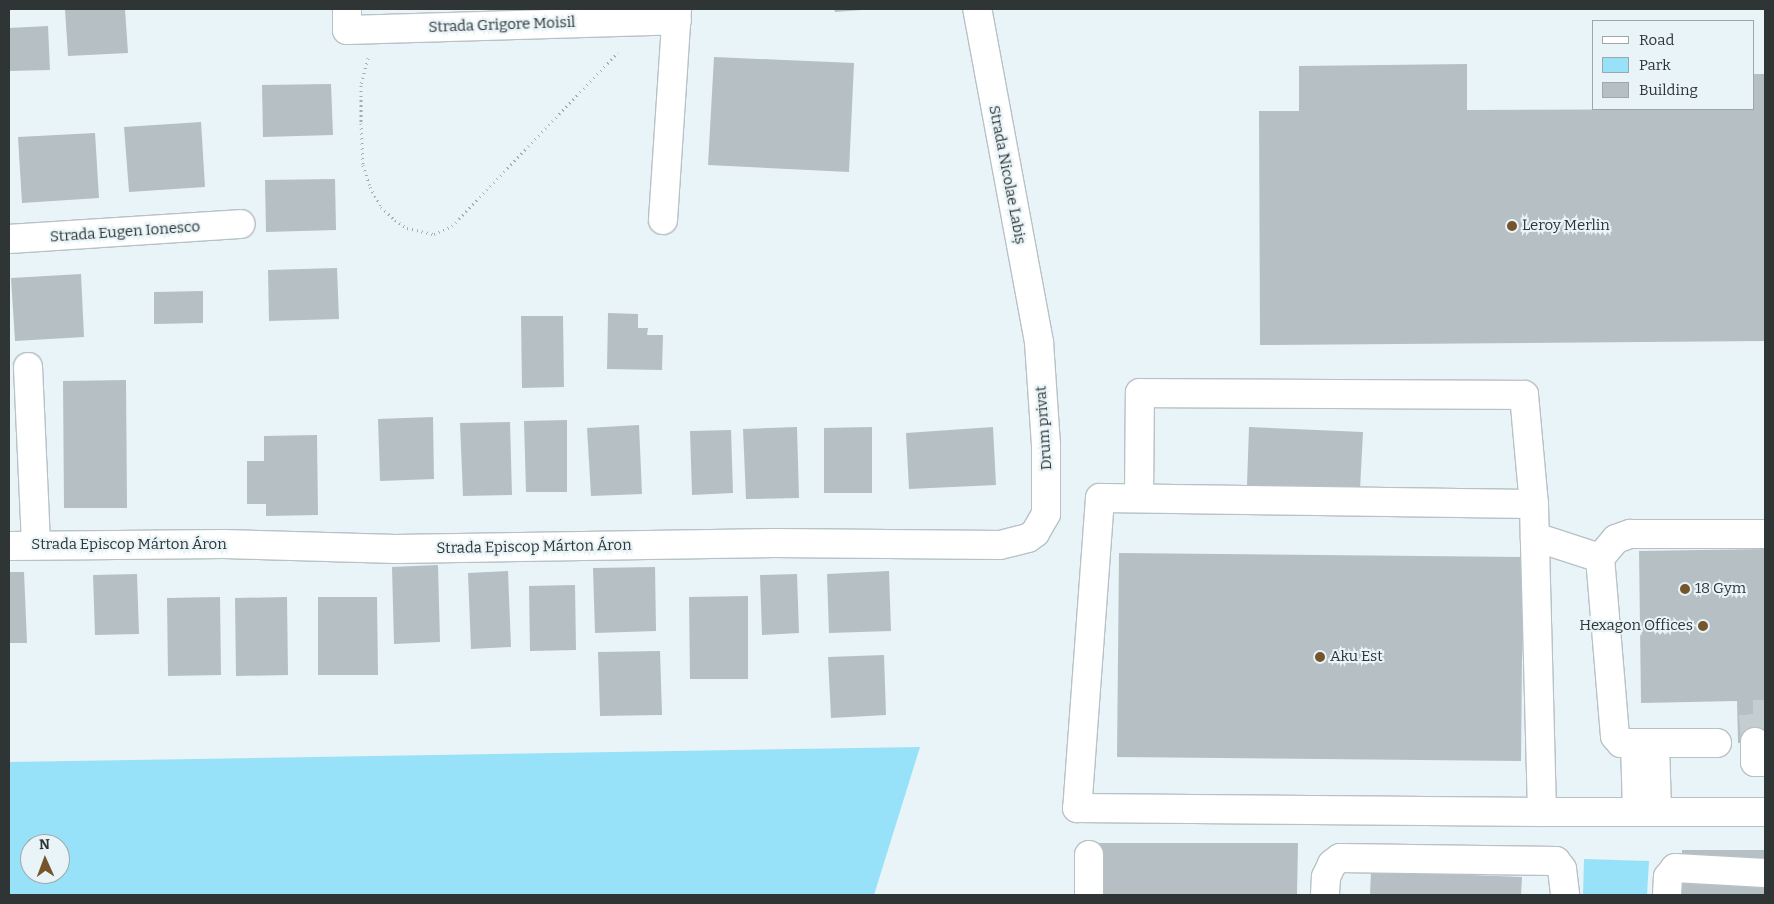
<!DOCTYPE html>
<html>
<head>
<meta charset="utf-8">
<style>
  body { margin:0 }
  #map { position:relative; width:1774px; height:904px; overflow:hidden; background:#e9f4f8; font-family:Bitter,serif }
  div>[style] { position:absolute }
  .green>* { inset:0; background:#98e2f9 }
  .building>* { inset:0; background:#b6c0c4 }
  .minor-tunnel>* { height:28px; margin-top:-14px; transform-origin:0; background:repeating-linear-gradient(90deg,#c4ced1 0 28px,transparent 0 42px) }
  .path>* { height:3px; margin-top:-1.5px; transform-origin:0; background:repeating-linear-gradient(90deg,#a3acaf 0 1px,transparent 0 5px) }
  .roads { filter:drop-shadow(1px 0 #b8c2c6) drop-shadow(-1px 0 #b8c2c6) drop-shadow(0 1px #b8c2c6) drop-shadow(0 -1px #b8c2c6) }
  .minor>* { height:28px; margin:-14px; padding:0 14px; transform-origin:14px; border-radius:14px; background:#fff }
  .dots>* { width:14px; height:14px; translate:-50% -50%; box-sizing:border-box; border:2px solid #e9f4f8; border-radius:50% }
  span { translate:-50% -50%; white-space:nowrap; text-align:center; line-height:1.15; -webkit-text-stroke:4px #e9f4f8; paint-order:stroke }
  .street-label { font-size:15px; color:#2f3435 }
  .poi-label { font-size:15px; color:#2f3435 }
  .left { translate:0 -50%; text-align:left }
  .right { translate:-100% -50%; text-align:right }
  .frame { position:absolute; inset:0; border:10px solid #2f3435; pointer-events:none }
  .legend { position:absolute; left:1592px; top:20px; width:162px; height:90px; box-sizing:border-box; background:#e9f4f8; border:1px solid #9fa7aa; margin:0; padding:6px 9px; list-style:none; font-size:15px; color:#2f3435 }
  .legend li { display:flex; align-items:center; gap:10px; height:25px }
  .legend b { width:25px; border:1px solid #9fa7aa }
  .north { position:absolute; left:20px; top:834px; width:50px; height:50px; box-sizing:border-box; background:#e9f4f8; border:1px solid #9fa7aa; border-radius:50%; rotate:358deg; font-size:14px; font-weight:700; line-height:20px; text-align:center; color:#2f3435 }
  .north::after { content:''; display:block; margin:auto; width:18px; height:22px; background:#76542c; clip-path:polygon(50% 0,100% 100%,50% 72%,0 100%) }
</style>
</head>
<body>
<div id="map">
  <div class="green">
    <i style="clip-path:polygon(evenodd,920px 747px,874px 895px,9px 895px,9px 762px,920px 747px,30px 844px,60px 844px,60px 874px,30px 874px,30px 844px)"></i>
    <i style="clip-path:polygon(1584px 859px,1649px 861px,1647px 895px,1583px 895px)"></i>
  </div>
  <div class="building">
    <i style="clip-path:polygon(65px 9px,125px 9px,128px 53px,68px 56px)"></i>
    <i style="clip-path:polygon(834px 9px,862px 9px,862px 10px,835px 12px)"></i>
    <i style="clip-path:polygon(48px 26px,50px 70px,9px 71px,9px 28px)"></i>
    <i style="clip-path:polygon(714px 57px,854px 63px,849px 172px,708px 165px)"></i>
    <i style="clip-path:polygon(1467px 64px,1467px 110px,1753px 109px,1753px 74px,1765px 74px,1765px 341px,1260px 345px,1259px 111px,1299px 111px,1299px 66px)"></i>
    <i style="clip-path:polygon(331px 84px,333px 135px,263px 137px,262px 85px)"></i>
    <i style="clip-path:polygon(201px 122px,205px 187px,129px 192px,124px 127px)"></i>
    <i style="clip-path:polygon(95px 133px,99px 198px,22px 203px,18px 137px)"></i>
    <i style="clip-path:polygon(335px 179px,336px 230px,266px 232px,265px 180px)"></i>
    <i style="clip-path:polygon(337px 268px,339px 319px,269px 321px,268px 270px)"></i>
    <i style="clip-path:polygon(81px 274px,84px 337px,15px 341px,11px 278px)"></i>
    <i style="clip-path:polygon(203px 291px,203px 323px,154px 324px,154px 292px)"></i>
    <i style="clip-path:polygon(608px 313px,638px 314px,638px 328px,648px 328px,647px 335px,663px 335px,662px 370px,607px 369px)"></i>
    <i style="clip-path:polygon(521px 316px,563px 316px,564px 387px,522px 388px)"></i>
    <i style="clip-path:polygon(126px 380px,127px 508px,64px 508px,63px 381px)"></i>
    <i style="clip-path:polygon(433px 417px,434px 479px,380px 481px,378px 419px)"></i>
    <i style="clip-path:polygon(567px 420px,567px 492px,526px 492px,524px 421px)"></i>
    <i style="clip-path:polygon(510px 422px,512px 495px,463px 496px,460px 423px)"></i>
    <i style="clip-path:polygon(639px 425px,642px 494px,591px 496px,587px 428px)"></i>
    <i style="clip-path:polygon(797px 427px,799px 498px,746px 499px,743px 429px)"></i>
    <i style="clip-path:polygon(872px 427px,872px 493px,824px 493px,824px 428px)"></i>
    <i style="clip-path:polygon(993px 427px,996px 485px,909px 489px,906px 433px)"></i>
    <i style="clip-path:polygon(1249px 427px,1363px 432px,1360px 490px,1247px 485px)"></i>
    <i style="clip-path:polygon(731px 430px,733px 493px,692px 495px,690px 431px)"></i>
    <i style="clip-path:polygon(317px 435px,318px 515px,266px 516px,266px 504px,247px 504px,247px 461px,264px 461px,264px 436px)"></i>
    <i style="clip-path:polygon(1765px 549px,1765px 742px,1738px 743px,1737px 701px,1641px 703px,1639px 551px)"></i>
    <i style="clip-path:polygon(1119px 553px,1523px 557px,1521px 761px,1117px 757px)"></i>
    <i style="clip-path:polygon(438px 565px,440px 642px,394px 644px,392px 567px)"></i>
    <i style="clip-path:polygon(655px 567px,656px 631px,595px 633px,593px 568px)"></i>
    <i style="clip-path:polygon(508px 571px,511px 647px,471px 649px,468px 573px)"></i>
    <i style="clip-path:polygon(889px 571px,891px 631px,829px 633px,827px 574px)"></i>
    <i style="clip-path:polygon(9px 572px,24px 572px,27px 643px,9px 643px)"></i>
    <i style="clip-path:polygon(137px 574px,139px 634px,95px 635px,93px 575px)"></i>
    <i style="clip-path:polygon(797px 574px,799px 633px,762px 635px,760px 575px)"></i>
    <i style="clip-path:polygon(575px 585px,576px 650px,530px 651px,529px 586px)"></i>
    <i style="clip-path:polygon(748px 596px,748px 679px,690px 679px,689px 597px)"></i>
    <i style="clip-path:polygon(220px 597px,221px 675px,168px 676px,167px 598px)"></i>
    <i style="clip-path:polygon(287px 597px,288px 675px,236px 676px,235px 598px)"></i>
    <i style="clip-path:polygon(318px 597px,377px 597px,378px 675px,318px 675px)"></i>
    <i style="clip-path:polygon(660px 651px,662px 715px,600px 716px,598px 652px)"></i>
    <i style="clip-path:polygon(884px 655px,886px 715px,831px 718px,828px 657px)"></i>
    <i style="clip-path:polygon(1099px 843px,1298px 843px,1297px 895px,1100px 895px)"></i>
    <i style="clip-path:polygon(1682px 850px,1765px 850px,1765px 895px,1682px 895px)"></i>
    <i style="clip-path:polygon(1371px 871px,1522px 877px,1521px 895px,1370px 895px)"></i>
  </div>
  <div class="minor-tunnel">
    <i style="left:1755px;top:742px;width:28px;rotate:-94deg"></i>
    <i style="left:1753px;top:714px;width:12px"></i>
  </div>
  <div class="path">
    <i style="left:368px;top:58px;width:28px;rotate:105deg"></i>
    <i style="left:361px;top:85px;width:38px;rotate:90deg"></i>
    <i style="left:361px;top:123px;width:42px;rotate:87.3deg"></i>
    <i style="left:363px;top:165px;width:23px;rotate:72deg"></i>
    <i style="left:370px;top:187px;width:23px;rotate:61deg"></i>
    <i style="left:381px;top:207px;width:19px;rotate:43deg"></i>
    <i style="left:395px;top:220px;width:14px;rotate:34deg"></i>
    <i style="left:407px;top:228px;width:28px;rotate:13deg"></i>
    <i style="left:434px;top:234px;width:20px;rotate:-24deg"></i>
    <i style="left:452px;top:226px;width:240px;rotate:-46.3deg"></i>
  </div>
  <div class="roads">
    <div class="minor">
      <i style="left:347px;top:9px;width:21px;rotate:90deg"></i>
      <i style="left:347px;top:30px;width:330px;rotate:-1.7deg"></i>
      <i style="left:663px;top:220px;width:211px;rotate:-86.2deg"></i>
      <i style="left:9px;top:239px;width:232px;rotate:-3.7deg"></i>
      <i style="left:28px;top:367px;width:178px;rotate:87.4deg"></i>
      <i style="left:1139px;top:498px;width:105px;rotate:-89.5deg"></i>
      <i style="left:1140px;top:393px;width:384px;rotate:0.3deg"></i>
      <i style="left:1524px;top:395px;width:109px;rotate:84.8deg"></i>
      <i style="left:1535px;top:537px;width:68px;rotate:17.9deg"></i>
      <i style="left:9px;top:546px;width:215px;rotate:-0.5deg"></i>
      <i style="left:224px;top:544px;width:172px;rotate:1.7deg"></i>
      <i style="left:396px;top:549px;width:379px;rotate:-0.9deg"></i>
      <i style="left:775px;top:543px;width:225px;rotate:0.5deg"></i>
      <i style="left:1000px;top:545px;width:29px;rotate:-14deg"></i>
      <i style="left:1028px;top:538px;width:9px;rotate:-36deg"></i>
      <i style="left:1035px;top:533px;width:22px;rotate:-60deg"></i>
      <i style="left:1046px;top:514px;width:69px;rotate:-90deg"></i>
      <i style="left:1046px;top:445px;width:103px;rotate:-93.9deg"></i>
      <i style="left:1039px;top:342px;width:339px;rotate:-100.5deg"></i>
      <i style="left:1755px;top:742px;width:20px;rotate:90deg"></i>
      <i style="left:1755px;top:762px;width:10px"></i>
      <i style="left:1635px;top:743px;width:69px;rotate:88.3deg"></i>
      <i style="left:1655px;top:743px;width:69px;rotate:88.3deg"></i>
      <i style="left:1717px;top:743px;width:96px;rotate:180deg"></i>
      <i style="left:1621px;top:743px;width:9px;rotate:-131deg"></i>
      <i style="left:1615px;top:736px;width:179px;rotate:-94.8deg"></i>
      <i style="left:1600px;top:558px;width:25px;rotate:-50deg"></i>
      <i style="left:1616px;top:539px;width:15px;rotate:-20deg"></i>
      <i style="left:1630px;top:534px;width:135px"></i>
      <i style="left:1542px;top:812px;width:308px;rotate:-91.5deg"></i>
      <i style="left:1534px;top:504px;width:434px;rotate:-179.2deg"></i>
      <i style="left:1100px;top:498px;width:311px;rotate:94.2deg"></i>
      <i style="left:1077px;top:808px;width:465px;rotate:0.5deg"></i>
      <i style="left:1542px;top:812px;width:223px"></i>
      <i style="left:1089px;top:855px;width:40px;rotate:90deg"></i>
      <i style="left:1325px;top:895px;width:18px;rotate:-87deg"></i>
      <i style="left:1326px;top:877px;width:14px;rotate:-65deg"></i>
      <i style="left:1332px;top:864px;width:10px;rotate:-37deg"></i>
      <i style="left:1340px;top:858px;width:216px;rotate:0.8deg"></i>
      <i style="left:1556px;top:861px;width:10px;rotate:53deg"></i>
      <i style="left:1562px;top:869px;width:26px;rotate:83deg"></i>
      <i style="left:1667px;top:895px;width:18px;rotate:-87deg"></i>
      <i style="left:1668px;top:877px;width:11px;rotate:-52deg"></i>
      <i style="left:1675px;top:868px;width:90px;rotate:3.2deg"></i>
    </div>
  </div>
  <div class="dots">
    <i style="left:1512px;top:226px;background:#76542c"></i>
    <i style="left:1685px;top:589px;background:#76542c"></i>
    <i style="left:1703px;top:626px;background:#76542c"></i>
    <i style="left:1320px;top:657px;background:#76542c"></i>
  </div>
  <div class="street-label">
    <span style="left:502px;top:25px;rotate:-2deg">Strada Grigore Moisil</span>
    <span style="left:1007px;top:175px;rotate:79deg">Strada Nicolae Labiș</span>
    <span style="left:125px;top:232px;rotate:-4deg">Strada Eugen Ionesco</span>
    <span style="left:1044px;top:428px;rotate:-94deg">Drum privat</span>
    <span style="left:129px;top:545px">Strada Episcop Márton Áron</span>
    <span style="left:534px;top:547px;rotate:-1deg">Strada Episcop Márton Áron</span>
  </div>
  <div class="poi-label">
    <span class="left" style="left:1522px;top:226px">Leroy Merlin</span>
    <span class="left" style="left:1695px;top:589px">18 Gym</span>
    <span class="right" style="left:1693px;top:626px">Hexagon Offices</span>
    <span class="left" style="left:1330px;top:657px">Aku Est</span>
  </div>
  <div class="frame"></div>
  <ul class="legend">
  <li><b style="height:6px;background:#fff"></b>Road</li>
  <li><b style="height:14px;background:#98e2f9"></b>Park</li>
  <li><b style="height:14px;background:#b6c0c4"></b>Building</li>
  </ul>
  <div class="north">N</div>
</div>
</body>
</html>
